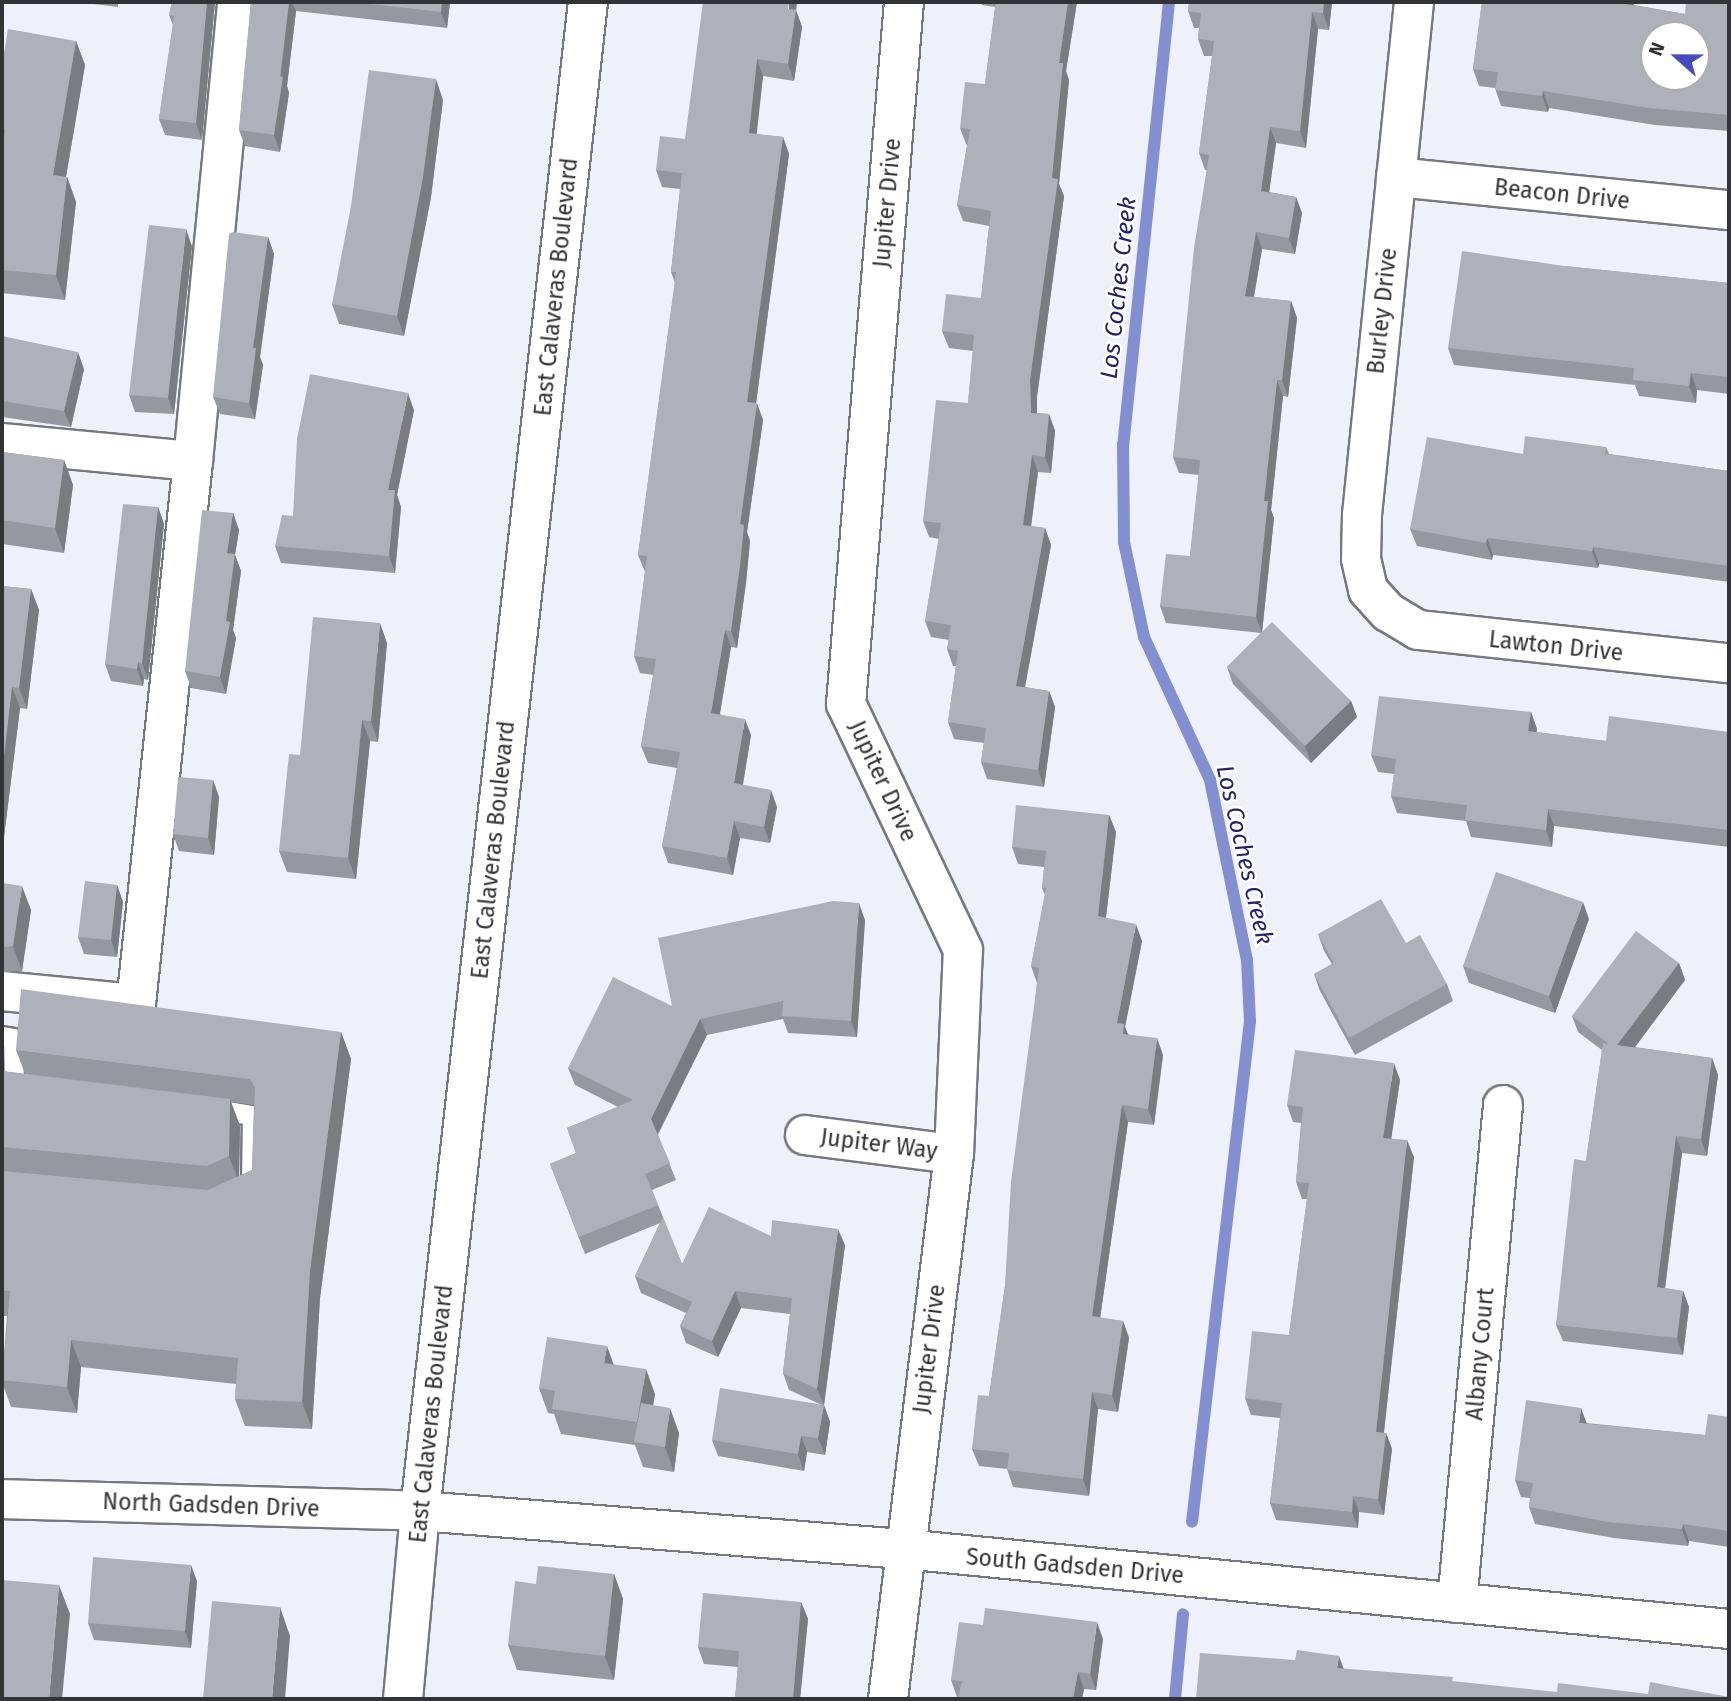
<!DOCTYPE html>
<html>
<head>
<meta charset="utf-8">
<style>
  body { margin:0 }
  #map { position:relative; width:1731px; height:1701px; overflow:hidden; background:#eef0fa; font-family:"Fira Sans",sans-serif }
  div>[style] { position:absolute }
  .stream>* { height:12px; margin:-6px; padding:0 6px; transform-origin:6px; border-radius:6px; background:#828fd0 }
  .roads { filter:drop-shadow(2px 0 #767880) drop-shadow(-2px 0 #767880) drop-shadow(0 2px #767880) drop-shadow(0 -2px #767880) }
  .service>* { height:19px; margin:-9.5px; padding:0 9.5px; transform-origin:9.5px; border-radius:9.5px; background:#fff }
  .minor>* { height:38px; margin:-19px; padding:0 19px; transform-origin:19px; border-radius:19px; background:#fff }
  .secondary>* { height:38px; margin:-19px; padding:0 19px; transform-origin:19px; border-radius:19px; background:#fff }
  .wall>* { inset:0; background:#9698a0 }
  .shaded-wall>* { inset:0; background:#7a7c82 }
  .building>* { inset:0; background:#afb1ba }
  span { translate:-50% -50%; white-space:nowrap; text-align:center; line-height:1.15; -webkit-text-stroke:5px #fff; paint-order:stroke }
  .street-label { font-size:23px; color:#323337 }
  .water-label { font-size:24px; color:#22236f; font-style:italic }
  .frame { position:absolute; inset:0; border:4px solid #323337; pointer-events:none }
  .north { position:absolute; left:1640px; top:21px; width:70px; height:70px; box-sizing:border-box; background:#fff; border:2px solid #adadaf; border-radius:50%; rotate:291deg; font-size:19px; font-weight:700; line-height:28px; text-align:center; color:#323337 }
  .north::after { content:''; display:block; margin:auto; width:24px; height:32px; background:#454bc0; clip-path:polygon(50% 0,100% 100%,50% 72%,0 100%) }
</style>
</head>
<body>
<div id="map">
  <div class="stream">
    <i style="left:1169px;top:2px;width:444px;rotate:95.9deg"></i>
    <i style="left:1123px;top:444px;width:98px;rotate:89.4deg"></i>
    <i style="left:1124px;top:542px;width:97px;rotate:78.1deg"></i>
    <i style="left:1144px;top:637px;width:157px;rotate:65.2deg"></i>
    <i style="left:1210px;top:780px;width:184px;rotate:78.4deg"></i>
    <i style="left:1247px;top:960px;width:61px;rotate:87.2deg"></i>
    <i style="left:1250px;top:1021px;width:504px;rotate:96.6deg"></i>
    <i style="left:1175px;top:1699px;width:85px;rotate:-84.6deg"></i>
  </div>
  <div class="roads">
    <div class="service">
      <i style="left:2px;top:1036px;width:11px;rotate:10deg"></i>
      <i style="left:13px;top:1038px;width:49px;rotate:88.8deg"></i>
      <i style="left:208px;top:1108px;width:45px;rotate:9deg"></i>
      <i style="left:252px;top:1115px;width:76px;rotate:90.8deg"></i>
      <i style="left:251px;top:1191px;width:6px;rotate:141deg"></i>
    </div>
    <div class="minor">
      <i style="left:1414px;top:2px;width:516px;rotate:95.79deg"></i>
      <i style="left:1362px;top:515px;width:44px;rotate:91.3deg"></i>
      <i style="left:1361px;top:559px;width:32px;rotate:77deg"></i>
      <i style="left:1368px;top:590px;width:30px;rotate:48deg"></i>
      <i style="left:1388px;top:612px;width:35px;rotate:31deg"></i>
      <i style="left:1418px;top:630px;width:313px;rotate:6.1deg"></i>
      <i style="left:1396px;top:177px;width:335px;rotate:5.7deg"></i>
      <i style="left:2px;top:443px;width:192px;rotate:5.4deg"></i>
      <i style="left:193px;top:461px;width:546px;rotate:95.99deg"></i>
      <i style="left:136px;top:1004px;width:135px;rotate:-174.5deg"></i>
      <i style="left:193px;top:461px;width:461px;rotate:-84.5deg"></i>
      <i style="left:805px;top:1135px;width:150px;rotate:7.3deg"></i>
      <i style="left:2px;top:1499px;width:418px;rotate:1.6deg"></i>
      <i style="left:420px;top:1511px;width:484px;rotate:4.5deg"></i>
      <i style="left:903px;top:1549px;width:830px;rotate:5.53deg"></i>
      <i style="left:1457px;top:1603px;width:500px;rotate:-84.72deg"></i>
      <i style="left:888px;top:1699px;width:549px;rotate:-83.1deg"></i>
      <i style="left:954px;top:1154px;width:204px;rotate:-87.5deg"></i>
      <i style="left:963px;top:950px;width:272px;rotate:-115.4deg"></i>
      <i style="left:846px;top:704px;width:704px;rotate:-85.28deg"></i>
    </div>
    <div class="secondary">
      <i style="left:403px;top:1699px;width:189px;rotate:-84.8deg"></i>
      <i style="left:420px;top:1511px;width:1518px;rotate:-83.65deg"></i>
    </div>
  </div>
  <div class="wall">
    <i style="clip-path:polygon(77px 2px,118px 2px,118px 7px)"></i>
    <i style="clip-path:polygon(172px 2px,215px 2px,202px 140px,165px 135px,159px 119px,173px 25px,169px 15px)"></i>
    <i style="clip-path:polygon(251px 2px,450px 2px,447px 28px,296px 11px,287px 86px,289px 93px,280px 152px,245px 146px,239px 130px)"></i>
    <i style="clip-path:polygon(797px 2px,796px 10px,802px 27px,794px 81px,763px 76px,756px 134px,783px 137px,789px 154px,756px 403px,763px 420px,747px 532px,750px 541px,746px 583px,737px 648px,731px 647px,720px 714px,751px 735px,743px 785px,777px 807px,770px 843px,740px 838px,733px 875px,668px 863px,662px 846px,677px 768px,648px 763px,641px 746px,653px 675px,640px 673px,634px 656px,645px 572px,638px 555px,675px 283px,671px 272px,680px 189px,662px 187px,656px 170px,685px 139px)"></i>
    <i style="clip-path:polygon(981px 2px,1077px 2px,1066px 71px,1069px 80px,1059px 184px,1064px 196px,1037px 397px,1037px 413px,1049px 414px,1055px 431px,1051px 473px,1038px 472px,1031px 526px,1045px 528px,1051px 545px,1025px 687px,1049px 691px,1055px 707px,1044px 787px,987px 779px,981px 762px,984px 743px,954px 739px,948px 722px,956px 666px,953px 666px,947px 649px,949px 640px,931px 637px,925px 621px,939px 539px,929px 537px,923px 521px,968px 403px,973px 351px,949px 348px,942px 331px,981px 298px,989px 226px,963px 221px,957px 205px,967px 145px,966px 144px,960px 128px,985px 84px,995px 7px,982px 5px)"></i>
    <i style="clip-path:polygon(1189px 2px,1332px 2px,1329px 30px,1318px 29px,1306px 148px,1276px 143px,1269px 192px,1296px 197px,1302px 213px,1295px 254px,1262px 249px,1254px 297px,1291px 301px,1297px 318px,1288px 397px,1283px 396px,1271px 510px,1274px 518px,1262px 632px,1351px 701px,1357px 717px,1311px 763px,1233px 684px,1227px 667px,1261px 633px,1166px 623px,1160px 606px,1190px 556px,1199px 475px,1179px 473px,1173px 457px,1207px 170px,1205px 170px,1199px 153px,1212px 56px,1204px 56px,1198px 39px,1199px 28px,1194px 28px,1188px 11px)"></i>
    <i style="clip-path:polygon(1482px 2px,1634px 2px,1634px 5px,1685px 14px,1729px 2px,1729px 131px,1655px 125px,1549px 108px,1548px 112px,1501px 106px,1495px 88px,1479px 86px,1473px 69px)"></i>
    <i style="clip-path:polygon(76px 41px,85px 65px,66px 177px,67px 177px,76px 202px,65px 300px,2px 293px,2px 66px)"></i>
    <i style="clip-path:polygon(443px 100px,431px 197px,404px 336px,339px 324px,332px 304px)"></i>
    <i style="clip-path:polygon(268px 237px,274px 254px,260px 357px,263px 365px,255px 419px,220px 414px,213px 397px)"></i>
    <i style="clip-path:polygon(192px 246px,174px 414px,135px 412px,129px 395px)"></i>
    <i style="clip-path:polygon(1564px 266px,1729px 283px,1729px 394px,1697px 390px,1696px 403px,1639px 396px,1635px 385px,1454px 365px,1448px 348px)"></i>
    <i style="clip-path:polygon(2px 336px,84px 369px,71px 427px,2px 417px)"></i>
    <i style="clip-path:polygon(414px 410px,397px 495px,401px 507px,395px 573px,281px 563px,275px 546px,293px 516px)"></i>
    <i style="clip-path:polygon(1606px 447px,1609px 454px,1729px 471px,1729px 582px,1599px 564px,1598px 568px,1493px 555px,1492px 560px,1417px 546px,1410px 529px,1523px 454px)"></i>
    <i style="clip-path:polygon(2px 452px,64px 460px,73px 485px,64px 553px,2px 544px)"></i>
    <i style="clip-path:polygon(158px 507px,164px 524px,148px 680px,144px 679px,143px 686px,111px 681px,105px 664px)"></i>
    <i style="clip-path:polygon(233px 513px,239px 530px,235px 555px,241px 571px,233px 630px,236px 638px,226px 694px,191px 688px,185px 671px)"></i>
    <i style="clip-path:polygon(2px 586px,31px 589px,39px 610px,27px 709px,20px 708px,3px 845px,2px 845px)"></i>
    <i style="clip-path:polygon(387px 643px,378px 742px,370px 741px,356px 879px,287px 872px,279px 851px,300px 755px)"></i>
    <i style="clip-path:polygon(1531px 712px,1537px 729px,1536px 732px,1606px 741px,1729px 732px,1729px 847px,1554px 826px,1552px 847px,1471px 837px,1466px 821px,1397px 813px,1391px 796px,1394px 774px,1378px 772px,1371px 755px)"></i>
    <i style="clip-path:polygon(213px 780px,219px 797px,214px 855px,179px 851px,173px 834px)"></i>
    <i style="clip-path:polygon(1109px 815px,1116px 832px,1106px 918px,1142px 941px,1125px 1027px,1128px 1034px,1163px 1055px,1154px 1125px,1128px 1122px,1100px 1318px,1123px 1321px,1129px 1338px,1118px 1412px,1098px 1409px,1089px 1496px,1013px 1487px,1007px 1469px,979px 1466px,972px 1449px,989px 1396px,1005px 1286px,1037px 983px,1031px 966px,1045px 895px,1042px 888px,1044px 867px,1018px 864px,1012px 847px)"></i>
    <i style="clip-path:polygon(2px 883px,31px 910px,22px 971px,2px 972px)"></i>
    <i style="clip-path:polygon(117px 885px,123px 902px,117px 957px,84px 954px,78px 937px)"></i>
    <i style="clip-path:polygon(1589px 919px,1555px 1013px,1469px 983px,1463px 966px)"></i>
    <i style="clip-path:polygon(865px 920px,857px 1037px,788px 1033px,783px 1019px,707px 1035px,658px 1135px,676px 1180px,652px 1190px,682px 1264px,771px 1236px,845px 1245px,824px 1405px,830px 1422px,825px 1455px,807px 1452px,804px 1471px,718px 1456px,712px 1440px,822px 1405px,789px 1390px,783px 1373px,790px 1314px,741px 1308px,718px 1357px,686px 1343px,680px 1326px,686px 1313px,641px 1293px,635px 1276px,660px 1223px,585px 1254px,550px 1164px,576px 1153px,567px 1128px,618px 1107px,575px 1085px,568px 1068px,672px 1006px)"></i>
    <i style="clip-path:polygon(1318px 934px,1406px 943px,1447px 984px,1453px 1001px,1355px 1055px,1320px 991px,1314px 974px,1332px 964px,1324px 951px)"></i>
    <i style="clip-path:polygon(1679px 963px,1685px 980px,1634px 1047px,1712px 1058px,1718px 1075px,1707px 1156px,1682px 1153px,1665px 1288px,1683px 1291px,1689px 1307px,1683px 1355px,1563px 1341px,1556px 1325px,1586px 1161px,1602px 1050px,1578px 1032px,1572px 1016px)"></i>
    <i style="clip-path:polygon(evenodd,341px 1032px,351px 1059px,320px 1298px,312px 1429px,245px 1426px,235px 1399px,236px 1384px,81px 1367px,77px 1413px,11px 1407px,2px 1382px,7px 1316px,2px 1316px,2px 1071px,25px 1074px,16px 1050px,341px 1032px,231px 1102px,254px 1105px,252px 1170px,239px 1176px,240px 1126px,231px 1102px)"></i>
    <i style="clip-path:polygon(1400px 1080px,1391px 1138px,1414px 1157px,1384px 1433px,1386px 1433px,1392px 1449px,1384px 1515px,1359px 1512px,1358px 1528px,1276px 1520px,1270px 1503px,1280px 1418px,1251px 1415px,1245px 1398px,1289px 1335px,1307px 1199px,1302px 1199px,1296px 1182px,1301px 1123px,1293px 1122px,1287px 1105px)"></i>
    <i style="clip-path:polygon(613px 1364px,655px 1394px,653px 1405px,679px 1433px,674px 1472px,643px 1467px,635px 1445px,561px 1434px,554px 1414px,548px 1413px,539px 1388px)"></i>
    <i style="clip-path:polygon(1729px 1417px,1729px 1547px,1689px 1541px,1688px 1546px,1614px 1538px,1535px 1524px,1529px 1507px,1530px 1498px,1521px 1497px,1515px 1480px,1586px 1423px,1705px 1435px)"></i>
    <i style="clip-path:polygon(614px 1574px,623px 1599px,614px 1680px,517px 1670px,508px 1645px)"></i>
    <i style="clip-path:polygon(197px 1581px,191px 1648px,94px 1640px,88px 1623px)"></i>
    <i style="clip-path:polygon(801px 1602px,808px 1619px,800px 1699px,735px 1699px,738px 1667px,704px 1664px,698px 1647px)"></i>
    <i style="clip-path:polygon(1103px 1639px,1096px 1690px,1084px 1689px,1082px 1699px,958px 1699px,959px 1697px,957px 1697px,951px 1680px)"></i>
  </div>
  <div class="shaded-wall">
    <i style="clip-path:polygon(207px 2px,215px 2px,202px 140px,196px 123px)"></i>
    <i style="clip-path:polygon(289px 2px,292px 2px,296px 11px,287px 86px,289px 93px,280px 152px,274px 135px)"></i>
    <i style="clip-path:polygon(442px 2px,450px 2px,447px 28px,441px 12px)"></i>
    <i style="clip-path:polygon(789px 2px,797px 2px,796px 10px,802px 27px,794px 81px,788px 64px)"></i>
    <i style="clip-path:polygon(1068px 2px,1077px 2px,1066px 71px,1069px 80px,1059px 184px,1064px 196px,1037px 397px,1037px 430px,1031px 413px,1030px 380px,1052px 178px,1059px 63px)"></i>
    <i style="clip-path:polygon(1324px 2px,1332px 2px,1329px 30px,1323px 13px)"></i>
    <i style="clip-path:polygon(1625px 2px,1634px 2px,1631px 21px,1625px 4px)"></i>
    <i style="clip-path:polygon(1312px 12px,1318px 29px,1306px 148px,1300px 131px)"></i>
    <i style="clip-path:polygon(76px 41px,85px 65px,62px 200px,53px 175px)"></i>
    <i style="clip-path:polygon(757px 59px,763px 76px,755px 150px,749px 133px)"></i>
    <i style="clip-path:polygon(436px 79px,443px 100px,431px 197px,404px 336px,397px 316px)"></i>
    <i style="clip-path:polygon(1543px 91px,1549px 108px,1548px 112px,1542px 96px)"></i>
    <i style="clip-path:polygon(1270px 127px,1276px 143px,1267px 208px,1261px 191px)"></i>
    <i style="clip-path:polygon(783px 137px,789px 154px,754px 419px,747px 402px)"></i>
    <i style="clip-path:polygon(67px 177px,76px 202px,65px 300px,56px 275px)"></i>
    <i style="clip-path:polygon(1296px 197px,1302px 213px,1295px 254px,1289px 238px)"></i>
    <i style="clip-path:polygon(186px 229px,192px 246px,174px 414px,168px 398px)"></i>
    <i style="clip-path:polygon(1256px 232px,1262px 249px,1251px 313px,1245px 296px)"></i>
    <i style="clip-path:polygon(268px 237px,274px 254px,260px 357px,263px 365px,255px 419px,249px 403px,253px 348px)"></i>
    <i style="clip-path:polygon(1291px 301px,1297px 318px,1288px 397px,1282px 380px)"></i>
    <i style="clip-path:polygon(78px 352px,84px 369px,71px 427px,64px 411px)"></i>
    <i style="clip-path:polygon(1691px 373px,1697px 390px,1696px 403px,1689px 386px)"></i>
    <i style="clip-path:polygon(1277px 380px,1283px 396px,1271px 510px,1274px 518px,1262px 633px,1256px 617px,1264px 501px)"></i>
    <i style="clip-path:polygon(408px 393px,414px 410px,397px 495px,401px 507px,395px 573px,389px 556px,388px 490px)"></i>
    <i style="clip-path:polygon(757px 403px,763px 420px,747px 532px,750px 541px,746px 583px,737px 648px,731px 631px,740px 524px)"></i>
    <i style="clip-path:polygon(1049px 414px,1055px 431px,1051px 473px,1045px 457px)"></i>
    <i style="clip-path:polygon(1032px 455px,1038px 472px,1029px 542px,1023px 525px)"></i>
    <i style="clip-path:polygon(64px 460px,73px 485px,64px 553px,55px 528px)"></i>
    <i style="clip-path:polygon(158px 507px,164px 524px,148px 680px,142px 663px)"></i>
    <i style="clip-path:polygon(233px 513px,239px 530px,235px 555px,241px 571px,233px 630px,236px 638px,226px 694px,220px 677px,226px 621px,227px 553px)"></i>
    <i style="clip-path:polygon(1045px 528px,1051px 545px,1022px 703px,1016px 686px)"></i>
    <i style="clip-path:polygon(1487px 538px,1493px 555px,1492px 560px,1486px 543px)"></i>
    <i style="clip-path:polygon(1593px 547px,1599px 564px,1598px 568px,1592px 551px)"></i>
    <i style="clip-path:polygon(31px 589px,39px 610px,27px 709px,19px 688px)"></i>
    <i style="clip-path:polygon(380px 623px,387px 643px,378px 742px,371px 721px)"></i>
    <i style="clip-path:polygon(725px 630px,731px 647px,717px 730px,711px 713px)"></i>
    <i style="clip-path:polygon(138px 662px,144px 679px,143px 686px,137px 669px)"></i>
    <i style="clip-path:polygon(12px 687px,20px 708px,3px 845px,2px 841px,2px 773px)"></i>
    <i style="clip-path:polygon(1049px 691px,1055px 707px,1044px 787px,1038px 770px)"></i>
    <i style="clip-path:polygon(1351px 701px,1357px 717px,1311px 763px,1305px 746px)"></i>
    <i style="clip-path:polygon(1531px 712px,1537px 729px,1534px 748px,1528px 731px)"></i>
    <i style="clip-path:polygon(745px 719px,751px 735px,740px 800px,734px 783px)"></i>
    <i style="clip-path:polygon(362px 720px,370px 741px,356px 879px,348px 858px)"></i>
    <i style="clip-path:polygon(213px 780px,219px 797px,214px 855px,208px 838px)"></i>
    <i style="clip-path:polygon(771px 790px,777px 807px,770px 843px,764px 827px)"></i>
    <i style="clip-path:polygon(1548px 809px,1554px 826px,1552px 847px,1546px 830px)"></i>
    <i style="clip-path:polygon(1109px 815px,1116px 832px,1104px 933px,1098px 916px)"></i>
    <i style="clip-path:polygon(734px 821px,740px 838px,733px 875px,727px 858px)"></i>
    <i style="clip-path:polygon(117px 885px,123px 902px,117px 957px,111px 940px)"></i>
    <i style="clip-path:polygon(22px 886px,31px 910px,22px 971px,13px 946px)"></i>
    <i style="clip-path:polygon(1583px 902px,1589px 919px,1555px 1013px,1549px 996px)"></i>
    <i style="clip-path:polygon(859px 903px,865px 920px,857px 1037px,851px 1021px)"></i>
    <i style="clip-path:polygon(1136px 924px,1142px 941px,1125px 1027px,1130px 1040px,1129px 1050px,1117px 1023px)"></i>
    <i style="clip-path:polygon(1679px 963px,1685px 980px,1624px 1062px,1617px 1045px)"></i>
    <i style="clip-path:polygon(700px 1019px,707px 1035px,657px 1135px,651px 1119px)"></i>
    <i style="clip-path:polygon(341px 1032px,351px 1059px,320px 1298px,312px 1429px,302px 1402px,310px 1271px)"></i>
    <i style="clip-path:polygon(1157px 1038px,1163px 1055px,1154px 1125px,1148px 1109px)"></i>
    <i style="clip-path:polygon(1712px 1058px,1718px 1075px,1707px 1156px,1701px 1139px)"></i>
    <i style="clip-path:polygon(1394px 1063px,1400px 1080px,1389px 1154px,1383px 1138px)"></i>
    <i style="clip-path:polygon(230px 1099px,240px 1126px,239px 1183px,229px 1156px)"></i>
    <i style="clip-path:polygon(1122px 1105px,1128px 1122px,1098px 1333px,1092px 1316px)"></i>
    <i style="clip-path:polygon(1676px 1136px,1682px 1153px,1663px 1304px,1657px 1287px)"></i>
    <i style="clip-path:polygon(1407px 1140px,1414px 1157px,1382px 1449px,1376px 1432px)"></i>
    <i style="clip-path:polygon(838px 1229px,845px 1245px,824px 1405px,817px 1389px)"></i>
    <i style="clip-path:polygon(735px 1291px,741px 1308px,718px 1357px,712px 1341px)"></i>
    <i style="clip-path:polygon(1683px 1291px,1689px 1307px,1683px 1355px,1677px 1338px)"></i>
    <i style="clip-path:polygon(1123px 1321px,1129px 1338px,1118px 1412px,1112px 1395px)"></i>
    <i style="clip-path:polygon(71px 1340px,81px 1367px,77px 1413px,67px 1387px)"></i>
    <i style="clip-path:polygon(607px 1346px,616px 1371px,604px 1363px)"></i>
    <i style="clip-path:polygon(646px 1369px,655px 1394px,647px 1444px,637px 1422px)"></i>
    <i style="clip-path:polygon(1092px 1392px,1098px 1409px,1089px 1496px,1083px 1479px)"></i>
    <i style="clip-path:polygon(824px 1405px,830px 1422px,825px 1455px,818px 1438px)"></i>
    <i style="clip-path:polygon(670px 1408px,679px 1433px,674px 1472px,665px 1447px)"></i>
    <i style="clip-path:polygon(1581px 1408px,1587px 1424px,1579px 1423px)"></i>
    <i style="clip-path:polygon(1386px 1433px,1392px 1449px,1384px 1515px,1378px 1499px)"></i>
    <i style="clip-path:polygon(801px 1436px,807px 1452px,804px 1471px,798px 1454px)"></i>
    <i style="clip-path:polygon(1353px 1496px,1359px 1512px,1358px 1528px,1352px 1512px)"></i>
    <i style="clip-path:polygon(1683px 1524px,1689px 1541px,1688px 1546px,1682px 1529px)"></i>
    <i style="clip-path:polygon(191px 1565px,197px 1581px,191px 1648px,185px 1631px)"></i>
    <i style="clip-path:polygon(614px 1574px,623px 1599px,614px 1680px,605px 1656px)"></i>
    <i style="clip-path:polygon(59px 1585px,70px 1614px,62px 1699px,49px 1699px)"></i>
    <i style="clip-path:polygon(801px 1602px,808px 1619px,800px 1699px,793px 1699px)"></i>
    <i style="clip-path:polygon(280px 1607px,290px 1636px,285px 1699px,272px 1699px)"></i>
    <i style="clip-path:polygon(1097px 1622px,1103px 1639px,1096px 1690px,1090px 1674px)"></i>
    <i style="clip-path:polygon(1339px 1656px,1345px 1672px,1337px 1668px)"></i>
    <i style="clip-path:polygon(1078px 1672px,1084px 1689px,1082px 1699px,1073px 1699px)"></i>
  </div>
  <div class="building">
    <i style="clip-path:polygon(172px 2px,207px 2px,196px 123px,159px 119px,174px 16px,169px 15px)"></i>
    <i style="clip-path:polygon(251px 2px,289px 2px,280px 76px,283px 77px,274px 135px,239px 130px)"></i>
    <i style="clip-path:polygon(353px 2px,442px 2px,441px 12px)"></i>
    <i style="clip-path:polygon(703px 2px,789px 2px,788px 9px,796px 10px,788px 64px,757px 59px,749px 133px,783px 137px,747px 402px,757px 403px,740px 524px,744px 525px,740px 566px,731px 631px,725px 630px,711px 713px,745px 719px,734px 783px,771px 790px,764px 827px,734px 821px,727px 858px,662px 846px,680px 752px,641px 746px,656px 659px,634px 656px,647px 556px,638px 555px,676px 272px,671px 272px,682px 173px,656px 170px,660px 136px,685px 139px)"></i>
    <i style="clip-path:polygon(996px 2px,1068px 2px,1059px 63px,1063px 63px,1052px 178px,1058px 179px,1030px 380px,1031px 413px,1049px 414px,1045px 457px,1032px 455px,1023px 525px,1045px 528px,1016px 686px,1049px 691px,1038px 770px,981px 762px,986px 728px,948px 722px,958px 651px,947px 649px,951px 625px,925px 621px,941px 523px,923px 521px,936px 400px,968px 403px,974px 335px,942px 331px,946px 294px,981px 298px,991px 211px,957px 205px,970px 129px,960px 128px,965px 82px,985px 84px)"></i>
    <i style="clip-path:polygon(1189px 2px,1324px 2px,1323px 13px,1312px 12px,1300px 131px,1270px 127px,1261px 191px,1296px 197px,1289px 238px,1256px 232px,1245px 296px,1291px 301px,1282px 380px,1277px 380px,1264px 501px,1268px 501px,1256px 617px,1160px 606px,1166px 554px,1190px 556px,1200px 460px,1173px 457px,1194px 248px,1209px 155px,1199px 153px,1214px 41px,1198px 39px,1201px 13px,1188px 11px)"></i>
    <i style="clip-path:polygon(evenodd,1482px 2px,1625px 2px,1625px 4px,1685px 14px,1686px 2px,1729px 2px,1729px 115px,1649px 108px,1543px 91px,1542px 96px,1495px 90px,1498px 72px,1473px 69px,1482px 2px,1654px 35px,1696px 35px,1696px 77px,1654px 77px,1654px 35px)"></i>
    <i style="clip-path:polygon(8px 29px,76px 41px,53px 175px,67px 177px,56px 275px,2px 270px,2px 154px,5px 129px,2px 129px,2px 66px)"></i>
    <i style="clip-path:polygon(369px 70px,436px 79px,423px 177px,397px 316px,332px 304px,351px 206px)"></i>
    <i style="clip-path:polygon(149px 225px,186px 229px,168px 398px,129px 395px)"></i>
    <i style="clip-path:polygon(233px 232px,268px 237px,253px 348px,256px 348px,249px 403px,213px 397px,229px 234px)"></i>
    <i style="clip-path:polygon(1462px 251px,1564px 266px,1729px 283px,1729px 377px,1691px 373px,1689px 386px,1633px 380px,1634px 368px,1448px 348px)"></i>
    <i style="clip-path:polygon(2px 336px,78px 352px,64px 411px,2px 401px)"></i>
    <i style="clip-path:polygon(310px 374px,408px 393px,388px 490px,395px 490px,389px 556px,275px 546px,282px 515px,293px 516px,297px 439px)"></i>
    <i style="clip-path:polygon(1525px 436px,1606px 447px,1605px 454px,1729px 471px,1729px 566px,1593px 547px,1592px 551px,1487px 538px,1486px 543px,1410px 529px,1427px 437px,1523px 454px)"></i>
    <i style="clip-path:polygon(2px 452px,64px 460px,55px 528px,2px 520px)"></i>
    <i style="clip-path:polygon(123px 504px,158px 507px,142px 663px,138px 662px,137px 669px,105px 664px)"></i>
    <i style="clip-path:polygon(202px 510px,233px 513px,227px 553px,235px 554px,226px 621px,230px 622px,220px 677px,185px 671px)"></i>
    <i style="clip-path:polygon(2px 586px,31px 589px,19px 688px,12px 687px,2px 773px)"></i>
    <i style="clip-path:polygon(313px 617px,380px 623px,371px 721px,362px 720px,348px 858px,279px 851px,289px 754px,300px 755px)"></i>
    <i style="clip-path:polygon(1272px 622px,1351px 701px,1305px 746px,1227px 667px)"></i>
    <i style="clip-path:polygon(1379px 696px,1531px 712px,1528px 731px,1606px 741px,1609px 716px,1729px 732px,1729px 830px,1548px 809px,1546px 830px,1465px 820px,1467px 805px,1391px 796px,1396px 759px,1371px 755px)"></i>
    <i style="clip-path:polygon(178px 777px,213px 780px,208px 838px,173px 834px)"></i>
    <i style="clip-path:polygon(1016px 805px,1109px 815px,1098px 916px,1136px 924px,1117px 1023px,1124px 1024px,1123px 1034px,1157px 1038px,1148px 1109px,1122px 1105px,1092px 1316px,1123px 1321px,1112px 1395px,1092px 1392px,1083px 1479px,1007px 1470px,1009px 1453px,972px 1449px,978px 1395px,989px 1396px,1005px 1286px,1011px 1182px,1039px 968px,1031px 966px,1046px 888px,1042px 888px,1046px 851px,1012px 847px)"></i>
    <i style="clip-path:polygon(1496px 872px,1583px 902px,1549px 996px,1463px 966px)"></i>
    <i style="clip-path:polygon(85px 881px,117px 885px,111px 940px,78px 937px)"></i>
    <i style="clip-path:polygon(2px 883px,22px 886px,13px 946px,2px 947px)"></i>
    <i style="clip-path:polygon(1381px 899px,1406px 943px,1420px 935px,1447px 984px,1349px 1038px,1314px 974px,1334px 963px,1318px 934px)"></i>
    <i style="clip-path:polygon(833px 901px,859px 903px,851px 1021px,782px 1016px,783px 1001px,700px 1019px,651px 1119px,670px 1163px,645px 1174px,658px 1205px,579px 1237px,550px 1164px,576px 1153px,567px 1128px,633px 1100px,568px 1068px,613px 977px,672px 1006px,658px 938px)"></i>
    <i style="clip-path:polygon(1636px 931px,1679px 963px,1617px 1045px,1712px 1058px,1701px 1139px,1676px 1136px,1657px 1287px,1683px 1291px,1677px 1338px,1556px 1325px,1574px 1159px,1586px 1161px,1603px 1043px,1609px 1044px,1572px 1016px)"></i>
    <i style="clip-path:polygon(21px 989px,341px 1032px,310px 1271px,302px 1402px,235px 1399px,238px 1358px,71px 1340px,67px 1387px,2px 1380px,10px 1291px,2px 1290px,2px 1171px,208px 1190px,252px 1170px,255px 1088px,250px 1079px,16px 1050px)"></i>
    <i style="clip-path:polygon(1295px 1050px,1394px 1063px,1383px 1138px,1407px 1140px,1376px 1432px,1386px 1433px,1378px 1499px,1353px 1496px,1352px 1512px,1270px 1503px,1282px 1403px,1245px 1398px,1252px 1331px,1289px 1335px,1309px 1183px,1296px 1182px,1303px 1107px,1287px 1105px)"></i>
    <i style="clip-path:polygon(2px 1071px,230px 1099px,229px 1156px,207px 1166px,2px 1147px)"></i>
    <i style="clip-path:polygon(709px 1207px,771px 1236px,772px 1220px,838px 1229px,817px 1389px,783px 1373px,792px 1298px,735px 1291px,712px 1341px,680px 1326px,692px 1302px,635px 1276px,663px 1217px,682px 1264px)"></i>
    <i style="clip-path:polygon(547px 1337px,607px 1346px,604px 1363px,646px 1369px,637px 1422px,552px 1409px,555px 1391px,539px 1388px)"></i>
    <i style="clip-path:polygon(720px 1388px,824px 1405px,818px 1438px,801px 1436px,798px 1454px,712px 1440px)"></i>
    <i style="clip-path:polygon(1526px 1400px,1581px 1408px,1579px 1423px,1705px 1435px,1708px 1414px,1729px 1417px,1729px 1531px,1683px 1524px,1682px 1529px,1608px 1522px,1529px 1507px,1533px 1483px,1515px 1480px)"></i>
    <i style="clip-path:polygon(641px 1403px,670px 1408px,665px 1447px,634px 1442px)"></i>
    <i style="clip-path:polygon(93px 1557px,191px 1565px,185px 1631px,88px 1623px)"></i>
    <i style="clip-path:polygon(538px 1566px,614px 1574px,605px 1656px,508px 1645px,515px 1581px,536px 1584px)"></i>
    <i style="clip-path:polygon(2px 1580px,59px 1585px,49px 1699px,2px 1699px)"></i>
    <i style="clip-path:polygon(703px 1593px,801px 1602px,793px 1699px,735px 1699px,739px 1651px,698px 1647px)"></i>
    <i style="clip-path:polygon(212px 1601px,280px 1607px,272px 1699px,203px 1699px)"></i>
    <i style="clip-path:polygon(985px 1608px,1097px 1622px,1090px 1674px,1078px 1672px,1073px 1699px,958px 1699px,962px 1681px,951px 1680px,959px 1622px,983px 1625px)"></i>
    <i style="clip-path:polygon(1297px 1650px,1339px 1656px,1337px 1668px,1453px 1677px,1452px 1681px,1557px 1692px,1558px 1683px,1648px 1694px,1650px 1682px,1729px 1697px,1729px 1699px,1196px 1699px,1200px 1653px,1295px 1660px)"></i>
  </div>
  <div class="street-label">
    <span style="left:1562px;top:194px;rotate:6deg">Beacon Drive</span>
    <span style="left:887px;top:203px;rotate:-85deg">Jupiter Drive</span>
    <span style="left:556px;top:287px;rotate:-84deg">East Calaveras Boulevard</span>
    <span style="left:1382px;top:311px;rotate:-84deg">Burley Drive</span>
    <span style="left:1556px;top:646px;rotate:6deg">Lawton Drive</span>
    <span style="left:883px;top:781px;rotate:65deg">Jupiter Drive</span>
    <span style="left:493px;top:850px;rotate:-84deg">East Calaveras Boulevard</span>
    <span style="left:879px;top:1144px;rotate:7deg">Jupiter Way</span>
    <span style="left:929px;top:1349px;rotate:-83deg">Jupiter Drive</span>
    <span style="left:1480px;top:1354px;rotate:-85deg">Albany Court</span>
    <span style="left:431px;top:1414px;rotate:-84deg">East Calaveras Boulevard</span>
    <span style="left:211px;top:1505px;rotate:2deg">North Gadsden Drive</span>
    <span style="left:1075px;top:1566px;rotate:5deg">South Gadsden Drive</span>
  </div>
  <div class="water-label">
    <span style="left:1119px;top:288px;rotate:-84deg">Los Coches Creek</span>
    <span style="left:1244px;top:855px;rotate:77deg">Los Coches Creek</span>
  </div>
  <div class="frame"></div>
  <div class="north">N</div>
</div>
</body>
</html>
